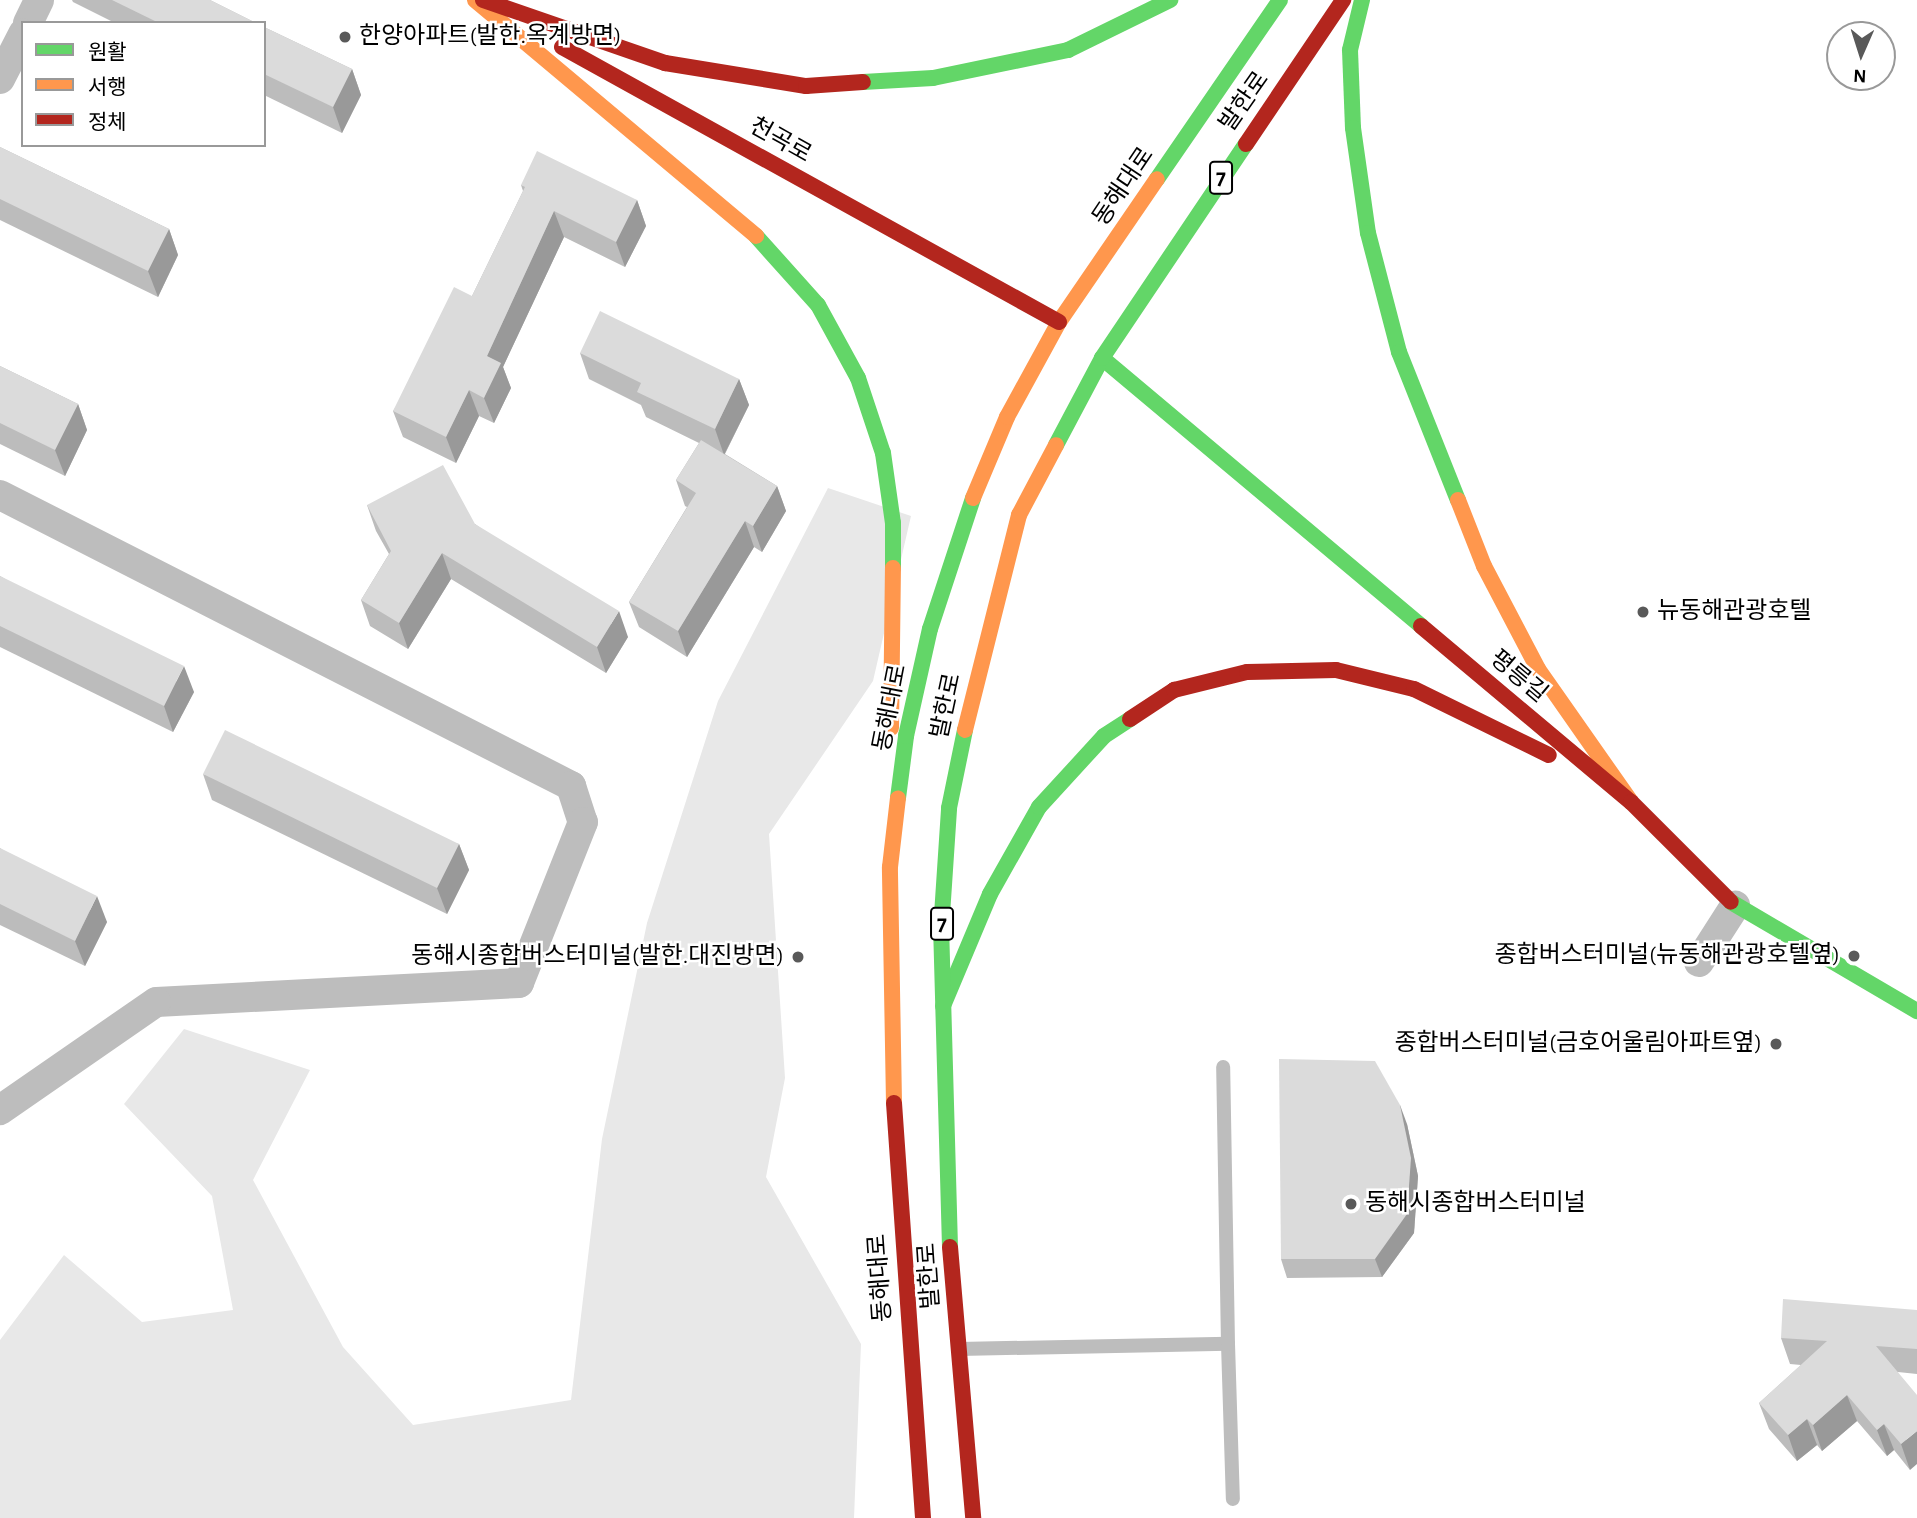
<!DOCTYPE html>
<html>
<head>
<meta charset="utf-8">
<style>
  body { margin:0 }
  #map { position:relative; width:1917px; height:1518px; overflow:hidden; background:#fff; font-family:"Alegreya Sans","Noto Sans KR",sans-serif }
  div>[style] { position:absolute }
  .green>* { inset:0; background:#e8e8e8 }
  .lane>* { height:14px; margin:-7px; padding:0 7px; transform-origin:7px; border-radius:7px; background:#bdbdbd }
  .street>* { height:30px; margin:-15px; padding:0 15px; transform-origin:15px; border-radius:15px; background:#bdbdbd }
  .fast>* { height:16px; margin:-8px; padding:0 8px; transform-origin:8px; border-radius:8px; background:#63d668 }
  .slow>* { height:16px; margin:-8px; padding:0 8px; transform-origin:8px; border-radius:8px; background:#ff974d }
  .jam>* { height:16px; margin:-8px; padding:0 8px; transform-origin:8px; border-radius:8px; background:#b3261e }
  .wall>* { inset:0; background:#bcbcbc }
  .shaded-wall>* { inset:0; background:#999 }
  .building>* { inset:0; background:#dbdbdb }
  .dots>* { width:19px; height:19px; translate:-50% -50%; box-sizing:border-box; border:4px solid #fff; border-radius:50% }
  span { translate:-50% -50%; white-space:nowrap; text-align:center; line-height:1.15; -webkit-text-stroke:5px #fff; paint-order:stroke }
  .shield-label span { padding:2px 5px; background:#fff; border:2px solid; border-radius:5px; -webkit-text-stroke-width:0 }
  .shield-label { font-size:23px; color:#000; font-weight:700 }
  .poi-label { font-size:24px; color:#000 }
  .left { translate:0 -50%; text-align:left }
  .right { translate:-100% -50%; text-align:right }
  .street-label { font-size:24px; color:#000 }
  .legend { position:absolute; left:21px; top:21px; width:245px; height:126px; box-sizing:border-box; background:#fff; border:2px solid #999; margin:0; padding:9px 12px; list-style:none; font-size:21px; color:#000 }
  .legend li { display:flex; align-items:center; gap:14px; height:35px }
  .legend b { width:35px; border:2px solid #999 }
  .north { position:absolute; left:1826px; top:21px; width:70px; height:70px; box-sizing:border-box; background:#fff; border:2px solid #999; border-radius:50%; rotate:183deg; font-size:19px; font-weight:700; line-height:28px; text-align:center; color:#000 }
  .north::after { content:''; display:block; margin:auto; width:24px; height:32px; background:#595959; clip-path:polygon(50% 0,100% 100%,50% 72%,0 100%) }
</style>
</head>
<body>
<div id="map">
  <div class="green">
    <i style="clip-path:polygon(828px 488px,911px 516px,873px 681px,769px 834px,785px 1078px,766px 1177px,861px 1344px,854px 1518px,0 1518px,0 1340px,64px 1255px,142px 1322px,233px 1310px,212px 1196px,124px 1104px,184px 1029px,310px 1070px,253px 1180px,343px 1347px,413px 1425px,571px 1400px,602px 1139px,647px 923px,718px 701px)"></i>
  </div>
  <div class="lane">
    <i style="left:1228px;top:1344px;width:155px;rotate:88.2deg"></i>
    <i style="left:959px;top:1349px;width:269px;rotate:-1.1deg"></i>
    <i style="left:1228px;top:1344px;width:277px;rotate:-91deg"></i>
  </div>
  <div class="street">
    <i style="left:28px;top:23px;width:25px;rotate:-64deg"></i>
    <i style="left:0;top:79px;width:51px;rotate:-62.9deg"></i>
    <i style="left:0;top:495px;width:641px;rotate:27deg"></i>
    <i style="left:571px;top:786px;width:38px;rotate:72deg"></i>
    <i style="left:583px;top:822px;width:173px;rotate:111.7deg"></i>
    <i style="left:519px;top:983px;width:363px;rotate:177deg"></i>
    <i style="left:156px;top:1002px;width:190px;rotate:145.3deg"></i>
    <i style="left:1699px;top:962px;width:67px;rotate:-57.3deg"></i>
  </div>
  <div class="fast">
    <i style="left:1362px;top:0;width:51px;rotate:103.5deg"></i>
    <i style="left:1350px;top:50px;width:78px;rotate:87.8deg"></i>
    <i style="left:1353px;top:128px;width:106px;rotate:81.9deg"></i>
    <i style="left:1368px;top:233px;width:123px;rotate:75.4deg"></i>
    <i style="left:1399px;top:352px;width:159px;rotate:68.3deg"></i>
    <i style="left:863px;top:82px;width:70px;rotate:-3.3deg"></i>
    <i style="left:933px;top:78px;width:138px;rotate:-11.7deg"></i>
    <i style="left:1068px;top:50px;width:114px;rotate:-26.1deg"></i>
    <i style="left:1157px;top:179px;width:217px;rotate:-55.5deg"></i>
    <i style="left:756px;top:236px;width:93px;rotate:48.1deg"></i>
    <i style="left:818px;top:305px;width:83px;rotate:61.3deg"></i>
    <i style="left:858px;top:378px;width:79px;rotate:71.6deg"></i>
    <i style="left:883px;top:453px;width:71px;rotate:81.9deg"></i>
    <i style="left:893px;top:523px;width:45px;rotate:90deg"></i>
    <i style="left:1102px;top:358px;width:417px;rotate:40deg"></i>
    <i style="left:1056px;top:445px;width:98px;rotate:-62.1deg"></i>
    <i style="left:1102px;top:358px;width:258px;rotate:-56.1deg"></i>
    <i style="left:898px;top:798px;width:63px;rotate:-82.6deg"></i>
    <i style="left:906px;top:736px;width:110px;rotate:-77.4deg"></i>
    <i style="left:930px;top:629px;width:138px;rotate:-71.8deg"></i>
    <i style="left:1731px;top:902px;width:216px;rotate:30.4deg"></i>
    <i style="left:943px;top:1006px;width:121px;rotate:-67.2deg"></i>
    <i style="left:990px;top:894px;width:100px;rotate:-60.6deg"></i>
    <i style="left:1039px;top:807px;width:96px;rotate:-47.5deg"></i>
    <i style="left:1104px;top:736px;width:31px;rotate:-33deg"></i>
    <i style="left:950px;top:1247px;width:317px;rotate:-91.6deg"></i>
    <i style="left:941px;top:930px;width:122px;rotate:-86.2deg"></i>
    <i style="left:949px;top:808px;width:80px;rotate:-78.4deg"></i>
  </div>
  <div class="slow">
    <i style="left:475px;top:0;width:367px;rotate:40deg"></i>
    <i style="left:973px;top:498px;width:88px;rotate:-67.2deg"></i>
    <i style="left:1007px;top:417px;width:108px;rotate:-61.3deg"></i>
    <i style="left:1059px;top:322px;width:173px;rotate:-55.6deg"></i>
    <i style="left:1458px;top:500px;width:71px;rotate:68.5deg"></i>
    <i style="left:1484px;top:566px;width:116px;rotate:62.3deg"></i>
    <i style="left:1538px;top:669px;width:162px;rotate:55deg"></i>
    <i style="left:891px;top:728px;width:160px;rotate:-89.3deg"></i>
    <i style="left:965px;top:730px;width:222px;rotate:-75.9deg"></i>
    <i style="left:1019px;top:515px;width:79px;rotate:-62.1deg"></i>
    <i style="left:894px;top:1103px;width:236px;rotate:-91deg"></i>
    <i style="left:890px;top:867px;width:69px;rotate:-83.4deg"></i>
  </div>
  <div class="jam">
    <i style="left:483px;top:0;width:193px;rotate:19.1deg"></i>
    <i style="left:665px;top:63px;width:143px;rotate:9.3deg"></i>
    <i style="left:806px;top:86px;width:57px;rotate:-4deg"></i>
    <i style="left:562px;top:47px;width:568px;rotate:28.96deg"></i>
    <i style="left:1246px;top:144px;width:174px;rotate:-56deg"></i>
    <i style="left:1421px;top:626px;width:274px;rotate:40deg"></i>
    <i style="left:1631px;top:802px;width:141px;rotate:45deg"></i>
    <i style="left:1130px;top:719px;width:53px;rotate:-33.4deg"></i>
    <i style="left:1174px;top:690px;width:75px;rotate:-13.9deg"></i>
    <i style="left:1247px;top:672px;width:89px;rotate:-1.3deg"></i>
    <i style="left:1336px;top:670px;width:80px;rotate:13.7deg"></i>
    <i style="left:1414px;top:689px;width:150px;rotate:26.1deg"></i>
    <i style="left:894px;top:1103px;width:416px;rotate:86deg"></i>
    <i style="left:950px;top:1247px;width:272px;rotate:85.1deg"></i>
  </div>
  <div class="wall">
    <i style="clip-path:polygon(72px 0,210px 0,256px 23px,115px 23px,73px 2px)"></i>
    <i style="clip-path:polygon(264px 27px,352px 69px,361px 95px,342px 133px,264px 95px)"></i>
    <i style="clip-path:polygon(0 147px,169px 229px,178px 255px,158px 297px,0 220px)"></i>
    <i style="clip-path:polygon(521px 185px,637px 200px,646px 226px,625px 267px,564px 237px,503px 367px,511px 388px,494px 423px,479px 416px,456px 463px,403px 437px,393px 411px,472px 296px,523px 191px)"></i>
    <i style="clip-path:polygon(580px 353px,739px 379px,749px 405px,725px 454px,777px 486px,786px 511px,762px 552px,754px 547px,687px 657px,639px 627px,629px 602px,687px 507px,685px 506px,676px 480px,699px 443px,646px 417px,641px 405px,589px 379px)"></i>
    <i style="clip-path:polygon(0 366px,78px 404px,87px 430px,65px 476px,0 444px)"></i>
    <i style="clip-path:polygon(367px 505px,475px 524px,628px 637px,606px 673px,451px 579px,408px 649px,370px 626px,361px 600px,389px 554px,376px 531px)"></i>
    <i style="clip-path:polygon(0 576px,194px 692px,173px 732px,0 647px)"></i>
    <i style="clip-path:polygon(203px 774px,459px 844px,469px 870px,447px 914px,212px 800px)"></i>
    <i style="clip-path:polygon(0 848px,107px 922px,85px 966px,0 925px)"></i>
    <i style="clip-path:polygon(1407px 1124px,1418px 1176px,1414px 1233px,1382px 1277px,1287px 1278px,1281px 1259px)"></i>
    <i style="clip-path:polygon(1917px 1310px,1917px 1374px,1898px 1372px,1910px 1470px,1894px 1450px,1887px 1456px,1857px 1421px,1822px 1451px,1817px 1445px,1797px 1461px,1769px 1429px,1759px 1403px,1801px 1365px,1790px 1364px,1781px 1338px)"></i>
  </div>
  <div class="shaded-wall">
    <i style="clip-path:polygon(352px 69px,361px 95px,342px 133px,333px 107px)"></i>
    <i style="clip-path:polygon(637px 200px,646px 226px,625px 267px,616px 242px)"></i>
    <i style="clip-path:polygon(554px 211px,564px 237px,503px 367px,511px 388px,494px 423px,484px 398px,487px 356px)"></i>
    <i style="clip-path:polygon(169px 229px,178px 255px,158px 297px,148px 271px)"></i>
    <i style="clip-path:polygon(739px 379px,749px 405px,724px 455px,715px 429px)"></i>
    <i style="clip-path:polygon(469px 390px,479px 416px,456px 463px,446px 437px)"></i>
    <i style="clip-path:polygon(78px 404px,87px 430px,65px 476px,55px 450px)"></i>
    <i style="clip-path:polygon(777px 486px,786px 511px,762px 552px,753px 526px)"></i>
    <i style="clip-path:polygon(745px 521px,754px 547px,687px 657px,678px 631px)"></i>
    <i style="clip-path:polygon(442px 553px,451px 579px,408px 649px,399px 623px)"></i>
    <i style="clip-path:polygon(619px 611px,628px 637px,606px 673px,597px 647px)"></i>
    <i style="clip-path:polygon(184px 666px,194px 692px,173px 732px,164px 706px)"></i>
    <i style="clip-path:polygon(459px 844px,469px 870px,447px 914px,437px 888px)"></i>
    <i style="clip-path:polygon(97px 896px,107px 922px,85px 966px,75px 941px)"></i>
    <i style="clip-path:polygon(1400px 1105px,1407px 1124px,1418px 1176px,1414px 1233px,1382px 1277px,1375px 1259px)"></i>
    <i style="clip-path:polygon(1847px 1395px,1857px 1421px,1822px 1451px,1813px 1425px)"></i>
    <i style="clip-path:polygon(1807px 1419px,1817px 1445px,1797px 1461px,1788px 1435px)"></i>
    <i style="clip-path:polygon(1884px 1424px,1894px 1450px,1887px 1456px,1877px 1430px)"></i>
    <i style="clip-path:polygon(1917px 1431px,1917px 1464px,1910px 1470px,1901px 1444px)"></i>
  </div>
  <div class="building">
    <i style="clip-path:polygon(112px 0,210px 0,256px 23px,159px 23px)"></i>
    <i style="clip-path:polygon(264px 27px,352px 69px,333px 107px,264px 74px)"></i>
    <i style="clip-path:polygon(0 147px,169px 229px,148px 271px,0 199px)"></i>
    <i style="clip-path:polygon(537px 151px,637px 200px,616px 242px,554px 211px,487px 356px,501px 363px,484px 398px,469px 390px,446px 437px,393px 411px,454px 287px,472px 296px,525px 187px,521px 185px)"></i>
    <i style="clip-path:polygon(600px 311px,739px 379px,715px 429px,637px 392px,641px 383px,580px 353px)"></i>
    <i style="clip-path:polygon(0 366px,78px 404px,55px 450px,0 423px)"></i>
    <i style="clip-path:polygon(701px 440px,777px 486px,753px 526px,745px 521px,678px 631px,629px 602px,696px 493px,676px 480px)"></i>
    <i style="clip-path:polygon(443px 465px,475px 524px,619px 611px,597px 647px,442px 553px,399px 623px,361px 600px,391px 551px,367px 505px)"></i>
    <i style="clip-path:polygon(0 576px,184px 666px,164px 706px,0 626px)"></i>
    <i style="clip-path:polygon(225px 730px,459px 844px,437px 888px,203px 774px)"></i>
    <i style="clip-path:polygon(0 848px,97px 896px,75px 941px,0 904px)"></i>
    <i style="clip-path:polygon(1279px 1059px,1375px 1061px,1400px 1105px,1411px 1158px,1407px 1214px,1375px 1259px,1281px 1259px)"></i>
    <i style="clip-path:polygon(1783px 1299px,1917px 1310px,1917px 1349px,1876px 1346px,1917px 1395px,1917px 1431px,1901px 1444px,1884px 1424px,1877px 1430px,1847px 1395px,1813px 1425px,1807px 1419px,1788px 1435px,1759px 1403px,1827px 1341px,1781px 1338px)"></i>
  </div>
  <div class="dots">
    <i style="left:345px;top:37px;background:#595959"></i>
    <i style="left:1643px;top:612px;background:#595959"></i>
    <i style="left:1854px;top:956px;background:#595959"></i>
    <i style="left:798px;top:957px;background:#595959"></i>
    <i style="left:1776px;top:1044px;background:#595959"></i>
    <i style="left:1351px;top:1204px;background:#595959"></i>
  </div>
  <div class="shield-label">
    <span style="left:1221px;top:178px">7</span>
    <span style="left:942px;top:924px">7</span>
  </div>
  <div class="poi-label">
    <span class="left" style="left:359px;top:37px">한양아파트(발한.옥계방면)</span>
    <span class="left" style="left:1657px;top:612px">뉴동해관광호텔</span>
    <span class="right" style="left:1840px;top:956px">종합버스터미널(뉴동해관광호텔옆)</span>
    <span class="right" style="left:784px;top:957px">동해시종합버스터미널(발한.대진방면)</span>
    <span class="right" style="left:1762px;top:1044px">종합버스터미널(금호어울림아파트옆)</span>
    <span class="left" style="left:1365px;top:1204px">동해시종합버스터미널</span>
  </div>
  <div class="street-label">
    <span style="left:1245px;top:102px;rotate:-55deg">발한로</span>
    <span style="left:780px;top:141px;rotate:29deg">천곡로</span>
    <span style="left:1124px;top:187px;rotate:-56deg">동해대로</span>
    <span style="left:1518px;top:677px;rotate:40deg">평릉길</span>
    <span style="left:947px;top:706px;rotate:-78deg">발한로</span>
    <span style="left:891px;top:708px;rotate:-79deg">동해대로</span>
    <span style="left:930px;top:1276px;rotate:-94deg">발한로</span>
    <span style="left:881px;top:1278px;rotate:-94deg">동해대로</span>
  </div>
  <ul class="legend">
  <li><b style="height:9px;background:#63d668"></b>원활</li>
  <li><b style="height:9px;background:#ff974d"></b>서행</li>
  <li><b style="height:9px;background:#b3261e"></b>정체</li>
  </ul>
  <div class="north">N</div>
</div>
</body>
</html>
